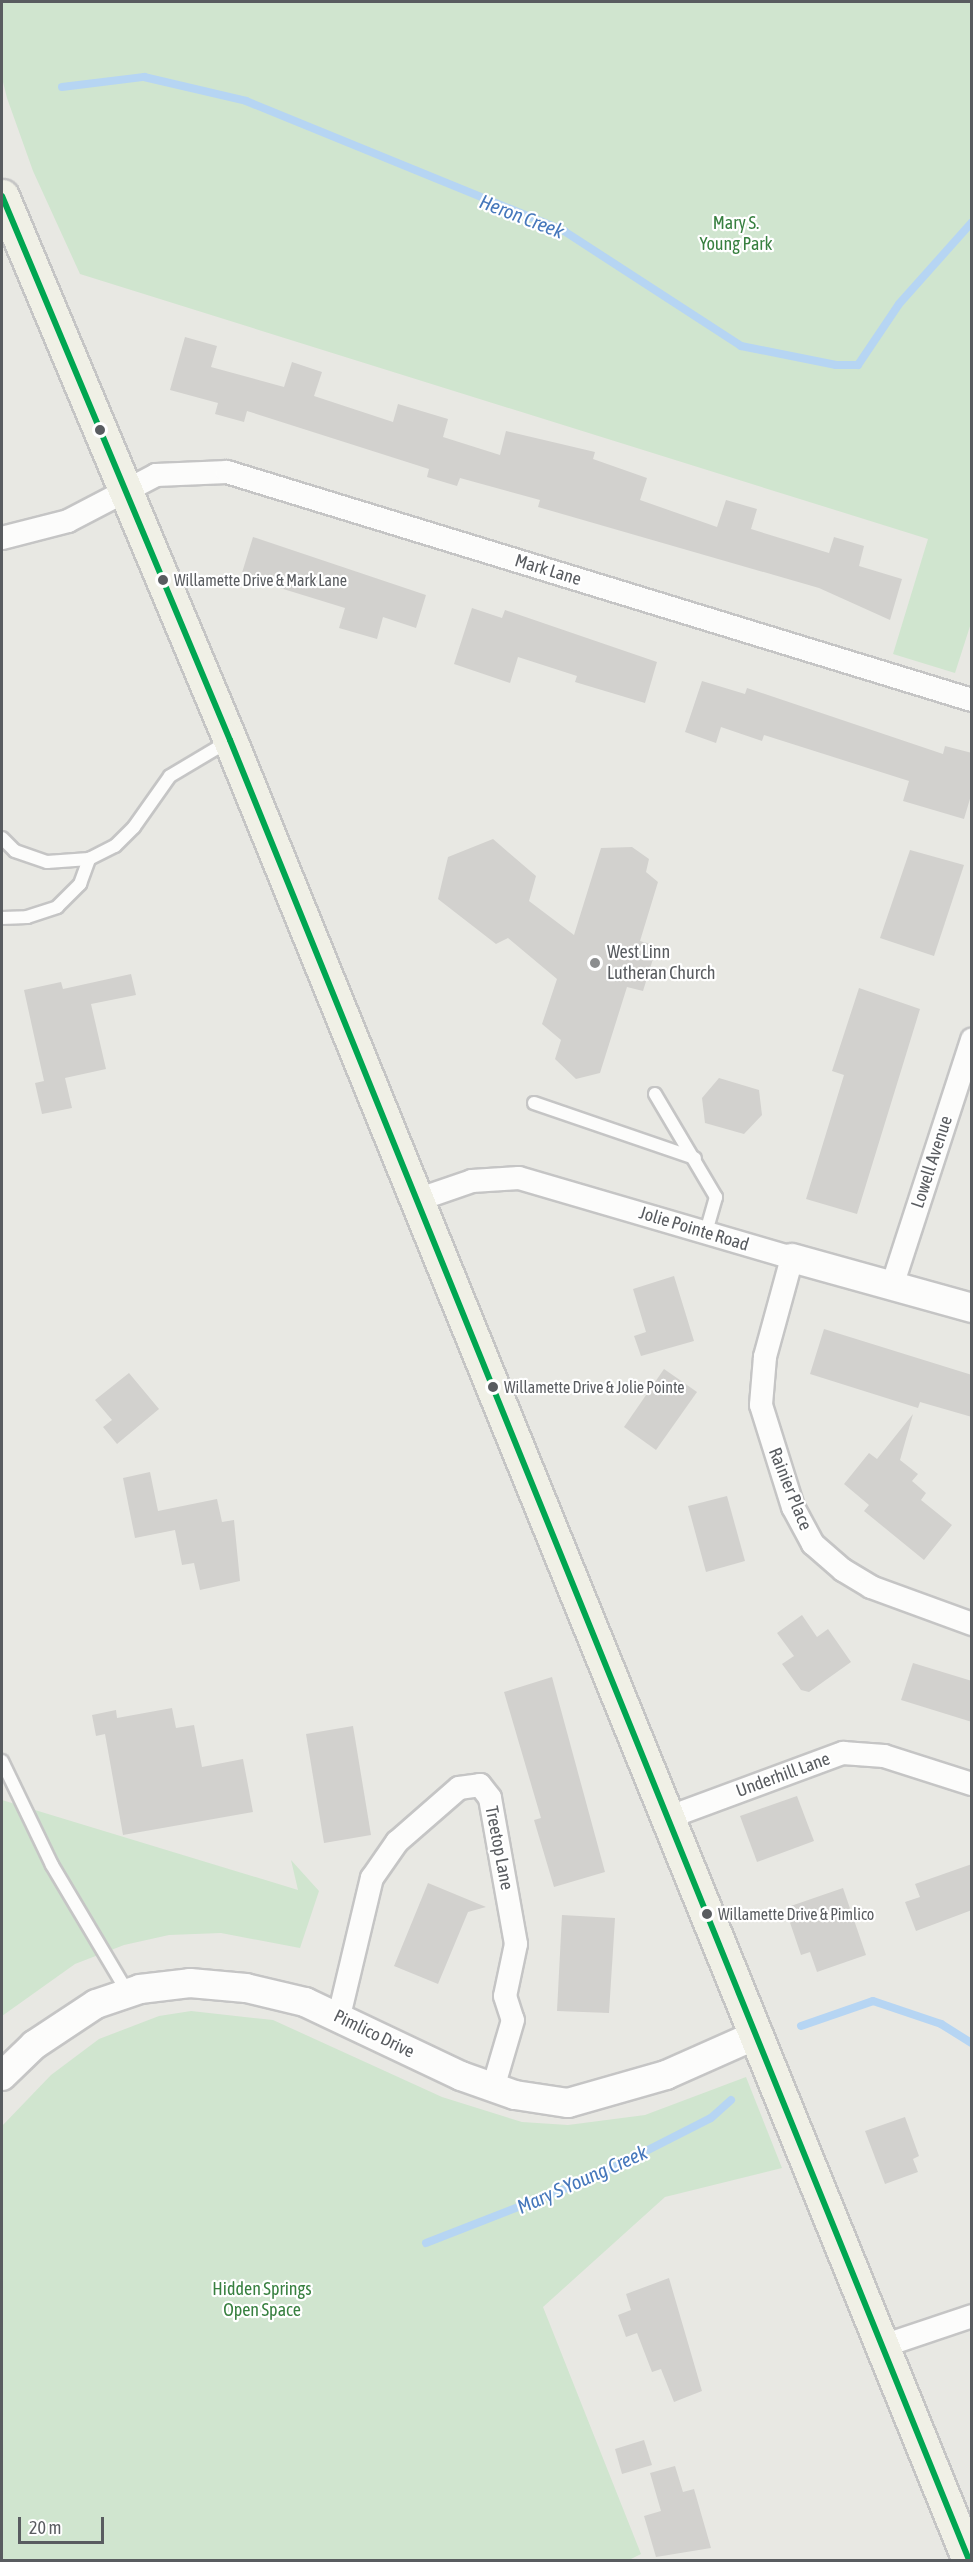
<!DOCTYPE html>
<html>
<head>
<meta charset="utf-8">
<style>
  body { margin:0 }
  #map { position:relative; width:973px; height:2562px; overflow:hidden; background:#e8e8e3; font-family:"Asap Condensed",sans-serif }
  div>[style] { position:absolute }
  .green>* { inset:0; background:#d0e5cf }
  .stream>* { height:8px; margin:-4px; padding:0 4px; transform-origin:4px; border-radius:4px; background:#b6d5f3 }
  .building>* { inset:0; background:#d2d1ce }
  .roads { filter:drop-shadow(2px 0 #c5c5c5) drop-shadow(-2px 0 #c5c5c5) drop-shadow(0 2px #c5c5c5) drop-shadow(0 -2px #c5c5c5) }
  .service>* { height:12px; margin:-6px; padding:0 6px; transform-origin:6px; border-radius:6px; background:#fcfcfb }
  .minor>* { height:22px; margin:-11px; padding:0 11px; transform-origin:11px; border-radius:11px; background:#fcfcfb }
  .tertiary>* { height:28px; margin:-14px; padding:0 14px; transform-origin:14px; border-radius:14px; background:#fcfcfb }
  .primary>* { height:33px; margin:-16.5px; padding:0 16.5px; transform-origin:16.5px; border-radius:16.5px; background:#f0f0e6 }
  .bus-1>* { height:6px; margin:-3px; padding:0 3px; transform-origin:3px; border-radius:3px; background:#00a651 }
  .dots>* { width:16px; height:16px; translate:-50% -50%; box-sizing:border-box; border:3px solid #fff; border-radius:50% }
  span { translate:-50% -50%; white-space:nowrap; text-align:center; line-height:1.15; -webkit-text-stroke:4.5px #fff; paint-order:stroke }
  .bus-label { font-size:16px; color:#595c60 }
  .left { translate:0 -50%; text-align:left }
  .park-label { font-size:18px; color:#388040 }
  .street-label { font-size:18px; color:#595c60 }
  .poi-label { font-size:18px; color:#595c60 }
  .water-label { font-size:20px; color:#4577bb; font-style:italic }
  .frame { position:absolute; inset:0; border:3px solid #595c60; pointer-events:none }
  .scale { position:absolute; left:18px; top:2517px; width:86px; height:27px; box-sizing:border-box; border:3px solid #595c60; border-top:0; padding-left:8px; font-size:18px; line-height:21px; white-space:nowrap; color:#595c60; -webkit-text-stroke:4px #fff; paint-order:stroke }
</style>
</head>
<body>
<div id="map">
  <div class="green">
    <i style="clip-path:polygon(2px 2px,971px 2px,972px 620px,955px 673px,893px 654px,928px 539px,80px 274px,33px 171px,7px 98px,2px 78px)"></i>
    <i style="clip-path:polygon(2px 1800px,298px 1890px,291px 1860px,319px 1891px,300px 1948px,221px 1933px,169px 1935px,124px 1945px,75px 1964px,2px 2016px)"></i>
    <i style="clip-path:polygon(191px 2011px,273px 2020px,442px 2097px,522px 2122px,568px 2125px,645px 2115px,746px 2077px,782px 2168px,665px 2197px,543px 2307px,641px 2554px,629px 2560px,2px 2560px,2px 2126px,51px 2075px,99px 2039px,159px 2016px)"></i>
  </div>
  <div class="stream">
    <i style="left:62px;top:87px;width:83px;rotate:-7deg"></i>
    <i style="left:144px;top:77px;width:105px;rotate:13.2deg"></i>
    <i style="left:246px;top:101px;width:344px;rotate:22.2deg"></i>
    <i style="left:564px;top:231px;width:211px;rotate:33deg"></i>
    <i style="left:741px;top:346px;width:97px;rotate:11.3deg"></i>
    <i style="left:836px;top:365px;width:22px"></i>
    <i style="left:858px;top:365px;width:73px;rotate:-56.1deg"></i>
    <i style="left:899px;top:304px;width:110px;rotate:-48.3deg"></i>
    <i style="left:801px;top:2026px;width:76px;rotate:-19.1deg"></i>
    <i style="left:873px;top:2001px;width:72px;rotate:18.7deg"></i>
    <i style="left:941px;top:2024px;width:36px;rotate:32deg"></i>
    <i style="left:426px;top:2243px;width:179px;rotate:-21.3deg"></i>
    <i style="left:593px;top:2178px;width:132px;rotate:-27deg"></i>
    <i style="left:711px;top:2118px;width:27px;rotate:-42deg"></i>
  </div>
  <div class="building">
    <i style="clip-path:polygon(185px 337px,217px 346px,211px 367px,284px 387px,292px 362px,322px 372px,314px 396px,393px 422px,398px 404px,448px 419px,443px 437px,500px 455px,506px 431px,595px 452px,593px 459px,647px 478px,640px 500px,717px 527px,726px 500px,757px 509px,751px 529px,829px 553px,834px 537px,864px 546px,859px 566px,902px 579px,890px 620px,819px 588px,538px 507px,540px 500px,460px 478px,457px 486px,427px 477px,429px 469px,247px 411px,244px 422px,215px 414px,218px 403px,170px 390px)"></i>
    <i style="clip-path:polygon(253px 537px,426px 595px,416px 628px,383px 617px,377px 639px,339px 628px,345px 608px,241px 576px)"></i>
    <i style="clip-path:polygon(472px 608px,502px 618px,505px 610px,657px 662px,645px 703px,575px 682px,577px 676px,518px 657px,510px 683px,454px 664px)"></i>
    <i style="clip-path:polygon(702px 681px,745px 694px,747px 688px,943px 754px,945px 746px,972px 753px,972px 792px,964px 819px,903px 801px,909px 781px,764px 735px,762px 741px,721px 727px,716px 743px,685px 732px)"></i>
    <i style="clip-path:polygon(493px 839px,536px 876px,529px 901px,574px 935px,601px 848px,632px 847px,649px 859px,646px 872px,658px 882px,640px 941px,657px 946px,643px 991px,627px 987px,600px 1073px,576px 1079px,555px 1059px,561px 1040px,542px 1024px,557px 979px,508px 938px,496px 944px,438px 899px,448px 857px)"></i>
    <i style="clip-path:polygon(910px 850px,964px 865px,934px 956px,880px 938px)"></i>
    <i style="clip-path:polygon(131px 974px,136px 995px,91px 1004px,106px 1069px,65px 1078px,72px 1108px,42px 1114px,35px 1083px,44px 1081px,24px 990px,61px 982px,63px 989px)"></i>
    <i style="clip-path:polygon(859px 988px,920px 1009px,857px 1214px,806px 1199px,844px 1075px,832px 1071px)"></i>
    <i style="clip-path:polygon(719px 1078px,759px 1090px,762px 1115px,744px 1134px,705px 1123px,702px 1098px)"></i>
    <i style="clip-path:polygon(674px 1276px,694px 1341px,641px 1356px,634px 1336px,646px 1332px,633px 1289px)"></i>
    <i style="clip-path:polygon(824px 1329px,972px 1375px,972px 1417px,920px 1402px,918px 1408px,810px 1374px)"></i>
    <i style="clip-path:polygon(664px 1369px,697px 1392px,656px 1450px,624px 1427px)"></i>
    <i style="clip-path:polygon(129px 1373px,159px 1409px,117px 1444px,103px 1427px,112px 1420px,95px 1400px)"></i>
    <i style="clip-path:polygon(913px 1414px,900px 1460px,918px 1474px,912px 1481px,926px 1493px,921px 1500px,952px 1525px,924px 1560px,864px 1511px,869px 1505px,844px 1484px,869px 1453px,877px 1459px)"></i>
    <i style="clip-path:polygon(150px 1472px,158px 1511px,217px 1499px,222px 1522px,234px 1520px,240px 1581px,200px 1590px,194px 1563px,182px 1565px,175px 1530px,135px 1538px,123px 1478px)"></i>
    <i style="clip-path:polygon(727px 1496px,745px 1561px,706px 1572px,688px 1506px)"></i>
    <i style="clip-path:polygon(802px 1615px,817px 1637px,828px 1629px,851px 1662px,809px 1692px,801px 1690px,782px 1664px,794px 1656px,777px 1633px)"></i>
    <i style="clip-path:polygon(913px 1663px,972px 1681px,972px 1722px,901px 1700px)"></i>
    <i style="clip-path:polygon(552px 1677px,605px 1872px,554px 1887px,534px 1820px,541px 1818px,504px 1692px)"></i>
    <i style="clip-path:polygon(172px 1708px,176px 1728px,194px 1725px,202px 1767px,243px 1759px,253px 1812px,123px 1835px,105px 1734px,96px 1736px,92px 1715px,116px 1710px,117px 1718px)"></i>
    <i style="clip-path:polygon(353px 1726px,371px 1835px,324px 1843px,306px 1734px)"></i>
    <i style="clip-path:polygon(797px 1796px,814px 1841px,757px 1862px,740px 1816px)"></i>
    <i style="clip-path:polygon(972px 1864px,972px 1910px,916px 1931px,905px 1902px,920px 1897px,915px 1884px)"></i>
    <i style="clip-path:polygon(428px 1883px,486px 1907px,468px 1912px,438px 1984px,394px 1966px)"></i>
    <i style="clip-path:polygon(843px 1888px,866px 1955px,817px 1972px,810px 1952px,801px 1955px,785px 1908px)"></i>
    <i style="clip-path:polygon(562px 1915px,615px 1918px,609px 2013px,557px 2011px)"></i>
    <i style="clip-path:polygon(905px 2117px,919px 2156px,913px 2159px,918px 2172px,885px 2184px,865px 2131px)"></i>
    <i style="clip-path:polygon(669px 2278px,702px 2391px,674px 2402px,661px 2369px,652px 2372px,637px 2333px,626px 2337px,618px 2315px,631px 2310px,626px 2294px)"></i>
    <i style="clip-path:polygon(644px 2440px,652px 2465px,622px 2474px,615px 2449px)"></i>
    <i style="clip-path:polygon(675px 2466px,683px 2492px,694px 2489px,711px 2548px,656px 2557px,644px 2516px,661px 2511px,650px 2473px)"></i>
  </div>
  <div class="roads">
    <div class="service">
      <i style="left:2px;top:838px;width:18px;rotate:45deg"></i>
      <i style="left:15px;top:851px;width:34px;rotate:19deg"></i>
      <i style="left:47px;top:862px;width:42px;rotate:-4.1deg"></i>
      <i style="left:89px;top:859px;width:29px;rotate:-27deg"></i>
      <i style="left:115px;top:846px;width:27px;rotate:-45deg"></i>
      <i style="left:134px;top:827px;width:62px;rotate:-54.8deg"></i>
      <i style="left:170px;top:776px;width:69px;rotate:-30.7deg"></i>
      <i style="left:2px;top:918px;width:25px;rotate:-2deg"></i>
      <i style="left:27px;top:917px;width:32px;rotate:-18deg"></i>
      <i style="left:57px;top:907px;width:33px;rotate:-45deg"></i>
      <i style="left:80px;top:884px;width:27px;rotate:-70deg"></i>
      <i style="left:655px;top:1094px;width:120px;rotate:59.4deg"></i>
      <i style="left:716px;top:1197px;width:37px;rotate:106deg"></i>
      <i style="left:534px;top:1103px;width:170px;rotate:18.9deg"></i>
      <i style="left:2px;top:1761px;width:115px;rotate:64.3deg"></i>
      <i style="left:52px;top:1865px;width:149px;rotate:59.3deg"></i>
    </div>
    <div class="minor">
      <i style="left:2px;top:538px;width:68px;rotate:-14.4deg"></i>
      <i style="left:68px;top:521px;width:99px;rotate:-27.6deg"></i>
      <i style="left:156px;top:475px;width:71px;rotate:-2.4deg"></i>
      <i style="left:227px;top:472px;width:779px;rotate:17.02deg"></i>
      <i style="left:417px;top:1200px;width:58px;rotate:-19.1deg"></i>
      <i style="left:472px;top:1181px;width:47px;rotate:-3.7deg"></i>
      <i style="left:519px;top:1178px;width:284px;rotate:16.3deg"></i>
      <i style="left:792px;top:1258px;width:103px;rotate:105.3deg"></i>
      <i style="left:765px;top:1357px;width:48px;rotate:94.8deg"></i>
      <i style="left:761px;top:1405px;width:107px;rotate:72.6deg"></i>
      <i style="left:793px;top:1507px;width:42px;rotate:61.6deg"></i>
      <i style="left:813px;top:1544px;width:40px;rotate:41deg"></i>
      <i style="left:843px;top:1570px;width:33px;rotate:31deg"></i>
      <i style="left:871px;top:1587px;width:108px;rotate:20.1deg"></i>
      <i style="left:893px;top:1283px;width:256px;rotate:-72deg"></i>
      <i style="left:667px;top:1818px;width:188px;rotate:-20.3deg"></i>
      <i style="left:843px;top:1753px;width:41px;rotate:4.2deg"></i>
      <i style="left:884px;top:1756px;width:92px;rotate:17.7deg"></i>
      <i style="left:339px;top:2016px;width:142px;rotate:-76.6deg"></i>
      <i style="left:372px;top:1878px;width:44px;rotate:-55.2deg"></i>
      <i style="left:397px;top:1842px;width:82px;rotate:-41.1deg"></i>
      <i style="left:459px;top:1788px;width:21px;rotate:-8deg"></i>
      <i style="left:480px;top:1785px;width:16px;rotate:52deg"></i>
      <i style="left:490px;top:1798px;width:148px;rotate:79.9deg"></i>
      <i style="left:516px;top:1944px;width:53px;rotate:101.9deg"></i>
      <i style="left:505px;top:1996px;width:25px;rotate:72deg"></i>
      <i style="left:513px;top:2020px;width:71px;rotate:106.4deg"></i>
      <i style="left:880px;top:2347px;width:97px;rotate:-18.6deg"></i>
    </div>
    <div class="tertiary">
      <i style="left:792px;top:1258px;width:187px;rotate:15.5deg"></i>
      <i style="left:2px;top:2076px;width:45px;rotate:-44.1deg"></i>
      <i style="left:34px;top:2045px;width:74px;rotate:-33.5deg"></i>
      <i style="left:96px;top:2004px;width:46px;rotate:-18.8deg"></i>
      <i style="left:140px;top:1989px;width:50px;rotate:-6.8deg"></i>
      <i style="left:190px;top:1983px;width:56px;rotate:5.1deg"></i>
      <i style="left:246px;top:1988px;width:61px;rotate:13.3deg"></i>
      <i style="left:305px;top:2002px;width:173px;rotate:25.4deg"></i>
      <i style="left:461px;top:2076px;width:57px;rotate:19.4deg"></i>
      <i style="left:515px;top:2095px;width:54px;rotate:8.6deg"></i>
      <i style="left:568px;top:2103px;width:102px;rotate:-15.9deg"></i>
      <i style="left:666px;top:2075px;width:101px;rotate:-24deg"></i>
    </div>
    <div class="primary">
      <i style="left:2px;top:196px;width:590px;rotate:67.26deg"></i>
      <i style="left:230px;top:740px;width:1964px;rotate:67.9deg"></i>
    </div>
  </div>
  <div class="bus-1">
    <i style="left:2px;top:196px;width:590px;rotate:67.26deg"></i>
    <i style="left:230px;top:740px;width:1964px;rotate:67.9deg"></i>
  </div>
  <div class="dots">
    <i style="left:100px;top:430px;background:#595c60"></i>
    <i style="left:163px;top:580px;background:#595c60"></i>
    <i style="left:595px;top:963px;background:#8b8d8e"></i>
    <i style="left:493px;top:1387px;background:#595c60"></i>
    <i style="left:707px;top:1914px;background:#595c60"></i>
  </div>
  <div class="bus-label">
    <span class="left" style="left:174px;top:580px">Willamette Drive &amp; Mark Lane</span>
    <span class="left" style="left:504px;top:1387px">Willamette Drive &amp; Jolie Pointe</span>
    <span class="left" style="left:718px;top:1914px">Willamette Drive &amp; Pimlico</span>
  </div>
  <div class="park-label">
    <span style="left:736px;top:234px">Mary S.<br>Young Park</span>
    <span style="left:262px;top:2300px">Hidden Springs<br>Open Space</span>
  </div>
  <div class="street-label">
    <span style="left:548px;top:570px;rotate:17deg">Mark Lane</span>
    <span style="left:932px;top:1162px;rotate:-72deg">Lowell Avenue</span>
    <span style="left:694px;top:1229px;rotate:17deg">Jolie Pointe Road</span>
    <span style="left:790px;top:1489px;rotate:68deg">Rainier Place</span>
    <span style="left:783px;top:1775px;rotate:-20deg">Underhill Lane</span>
    <span style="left:499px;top:1848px;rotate:79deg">Treetop Lane</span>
    <span style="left:374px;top:2034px;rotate:26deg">Pimlico Drive</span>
  </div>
  <div class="poi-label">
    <span class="left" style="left:607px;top:963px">West Linn<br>Lutheran Church</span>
  </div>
  <div class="water-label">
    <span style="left:522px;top:216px;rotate:21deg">Heron Creek</span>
    <span style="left:582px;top:2179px;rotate:-24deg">Mary S Young Creek</span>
  </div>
  <div class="frame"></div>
  <div class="scale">20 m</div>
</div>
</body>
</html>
